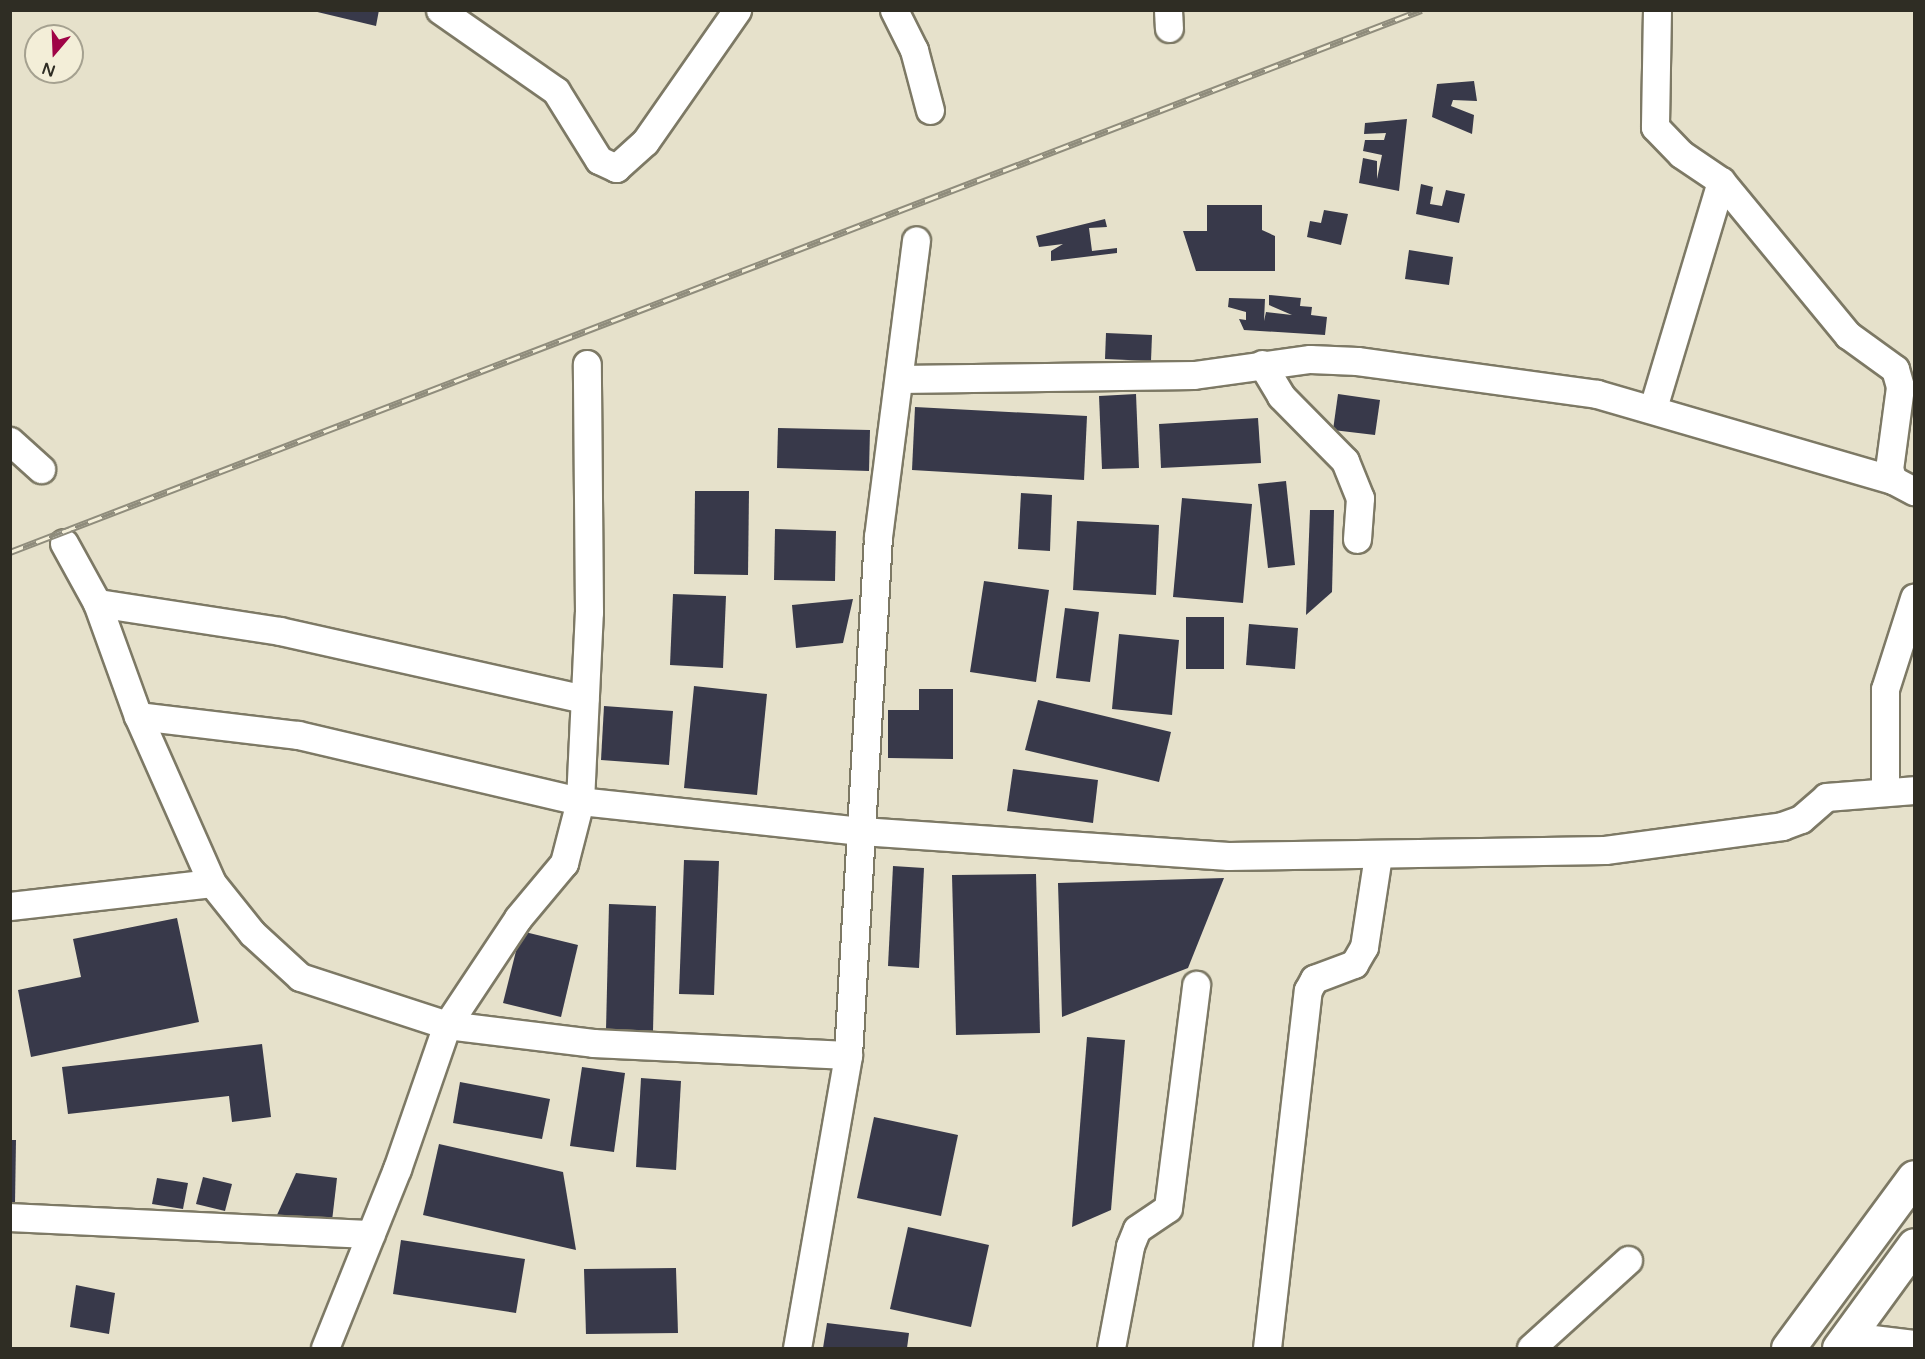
<!DOCTYPE html>
<html>
<head>
<meta charset="utf-8">
<style>
  body { margin:0 }
  #map { position:relative; width:1925px; height:1359px; overflow:hidden; background:#e6e1cb; font-family:"Varela Round",sans-serif }
  div>[style] { position:absolute }
  .building>* { inset:0; background:#38394a }
  .roads { filter:drop-shadow(2px 0 #7d7965) drop-shadow(-2px 0 #7d7965) drop-shadow(0 2px #7d7965) drop-shadow(0 -2px #7d7965) }
  .minor>* { height:27px; margin:-13.5px; padding:0 13.5px; transform-origin:13.5px; border-radius:13.5px; background:#fff }
  .secondary>* { height:33px; margin:-16.5px; padding:0 16.5px; transform-origin:16.5px; border-radius:16.5px; background:#fff }
  .rail>* { height:7px; margin-top:-3.5px; transform-origin:0; background:repeating-linear-gradient(90deg,#f3eed8 0 14px,#8f8c7c 0 28px); box-sizing:border-box; border-block:2px solid #8f8c7c }
  span { translate:-50% -50%; white-space:nowrap; text-align:center; line-height:1.15; -webkit-text-stroke:6px #f3eed8; paint-order:stroke }
  .frame { position:absolute; inset:0; border:12px solid #2f2d24; pointer-events:none }
  .north { position:absolute; left:24px; top:24px; width:60px; height:60px; box-sizing:border-box; background:#f3eed8; border:2px solid #a5a190; border-radius:50%; rotate:199deg; font-size:16px; font-weight:700; line-height:24px; text-align:center; color:#2f2d24 }
  .north::after { content:''; display:block; margin:auto; width:21px; height:27px; background:#9f0346; clip-path:polygon(50% 0,100% 100%,50% 72%,0 100%) }
</style>
</head>
<body>
<div id="map">
  <div class="building">
    <i style="clip-path:polygon(309px 10px,379px 10px,376px 26px)"></i>
    <i style="clip-path:polygon(1474px 81px,1477px 101px,1453px 100px,1451px 106px,1474px 115px,1472px 134px,1432px 117px,1437px 84px)"></i>
    <i style="clip-path:polygon(1407px 119px,1399px 191px,1359px 183px,1363px 158px,1377px 161px,1377px 179px,1382px 155px,1363px 151px,1365px 140px,1384px 140px,1386px 133px,1364px 134px,1365px 123px)"></i>
    <i style="clip-path:polygon(1421px 184px,1433px 187px,1430px 204px,1442px 206px,1446px 190px,1465px 194px,1459px 223px,1416px 214px)"></i>
    <i style="clip-path:polygon(1207px 205px,1262px 205px,1262px 230px,1275px 236px,1275px 271px,1196px 271px,1183px 231px,1207px 231px)"></i>
    <i style="clip-path:polygon(1324px 210px,1348px 214px,1341px 245px,1307px 237px,1310px 221px,1321px 223px)"></i>
    <i style="clip-path:polygon(1105px 219px,1107px 227px,1089px 228px,1092px 251px,1117px 248px,1117px 253px,1051px 261px,1051px 251px,1063px 244px,1039px 247px,1036px 236px)"></i>
    <i style="clip-path:polygon(1409px 250px,1453px 257px,1449px 285px,1405px 279px)"></i>
    <i style="clip-path:polygon(1269px 295px,1301px 298px,1300px 306px,1312px 307px,1311px 315px,1327px 317px,1325px 335px,1244px 330px,1239px 319px,1246px 320px,1246px 312px,1228px 307px,1229px 298px,1265px 299px,1264px 321px,1266px 312px,1292px 315px,1269px 305px)"></i>
    <i style="clip-path:polygon(1106px 333px,1152px 335px,1151px 361px,1105px 359px)"></i>
    <i style="clip-path:polygon(1136px 394px,1139px 468px,1102px 469px,1099px 396px)"></i>
    <i style="clip-path:polygon(1338px 394px,1380px 400px,1375px 435px,1333px 430px)"></i>
    <i style="clip-path:polygon(915px 407px,1087px 416px,1084px 480px,912px 470px)"></i>
    <i style="clip-path:polygon(1258px 418px,1261px 463px,1161px 468px,1159px 424px)"></i>
    <i style="clip-path:polygon(778px 428px,870px 430px,869px 471px,777px 468px)"></i>
    <i style="clip-path:polygon(1286px 481px,1295px 565px,1268px 568px,1258px 484px)"></i>
    <i style="clip-path:polygon(695px 491px,749px 491px,748px 575px,694px 574px)"></i>
    <i style="clip-path:polygon(1021px 493px,1052px 495px,1050px 551px,1018px 549px)"></i>
    <i style="clip-path:polygon(1182px 498px,1252px 504px,1243px 603px,1173px 597px)"></i>
    <i style="clip-path:polygon(1310px 510px,1334px 510px,1332px 592px,1306px 615px)"></i>
    <i style="clip-path:polygon(1077px 521px,1159px 525px,1156px 595px,1073px 590px)"></i>
    <i style="clip-path:polygon(775px 529px,836px 531px,835px 581px,774px 580px)"></i>
    <i style="clip-path:polygon(984px 581px,1049px 590px,1036px 682px,970px 672px)"></i>
    <i style="clip-path:polygon(673px 594px,726px 596px,723px 668px,670px 665px)"></i>
    <i style="clip-path:polygon(853px 599px,843px 643px,796px 648px,792px 605px)"></i>
    <i style="clip-path:polygon(1065px 608px,1099px 612px,1090px 682px,1056px 678px)"></i>
    <i style="clip-path:polygon(1186px 617px,1224px 617px,1224px 669px,1186px 669px)"></i>
    <i style="clip-path:polygon(1249px 624px,1298px 628px,1295px 669px,1246px 665px)"></i>
    <i style="clip-path:polygon(1119px 634px,1179px 640px,1172px 715px,1112px 709px)"></i>
    <i style="clip-path:polygon(694px 686px,767px 694px,757px 795px,684px 788px)"></i>
    <i style="clip-path:polygon(919px 689px,953px 689px,953px 759px,888px 758px,888px 710px,919px 710px)"></i>
    <i style="clip-path:polygon(1038px 700px,1171px 732px,1159px 782px,1025px 750px)"></i>
    <i style="clip-path:polygon(604px 706px,673px 711px,669px 765px,601px 760px)"></i>
    <i style="clip-path:polygon(1013px 769px,1098px 780px,1093px 823px,1007px 811px)"></i>
    <i style="clip-path:polygon(684px 860px,719px 861px,714px 995px,679px 994px)"></i>
    <i style="clip-path:polygon(893px 866px,924px 868px,919px 968px,888px 966px)"></i>
    <i style="clip-path:polygon(1036px 874px,1040px 1033px,956px 1035px,952px 875px)"></i>
    <i style="clip-path:polygon(1224px 878px,1188px 968px,1062px 1017px,1058px 883px)"></i>
    <i style="clip-path:polygon(609px 904px,656px 906px,653px 1031px,606px 1030px)"></i>
    <i style="clip-path:polygon(177px 918px,199px 1022px,31px 1057px,18px 990px,81px 977px,73px 939px)"></i>
    <i style="clip-path:polygon(521px 931px,578px 945px,561px 1017px,503px 1003px)"></i>
    <i style="clip-path:polygon(1087px 1037px,1125px 1040px,1111px 1210px,1072px 1227px)"></i>
    <i style="clip-path:polygon(262px 1044px,271px 1117px,232px 1122px,229px 1096px,68px 1114px,62px 1067px)"></i>
    <i style="clip-path:polygon(582px 1067px,625px 1073px,614px 1152px,570px 1146px)"></i>
    <i style="clip-path:polygon(641px 1078px,681px 1081px,676px 1170px,636px 1167px)"></i>
    <i style="clip-path:polygon(460px 1082px,550px 1099px,542px 1139px,453px 1123px)"></i>
    <i style="clip-path:polygon(874px 1117px,958px 1135px,941px 1216px,857px 1198px)"></i>
    <i style="clip-path:polygon(10px 1140px,16px 1140px,15px 1203px,10px 1203px)"></i>
    <i style="clip-path:polygon(439px 1144px,563px 1172px,576px 1250px,423px 1215px)"></i>
    <i style="clip-path:polygon(296px 1173px,337px 1178px,332px 1221px,277px 1215px)"></i>
    <i style="clip-path:polygon(203px 1177px,232px 1184px,225px 1211px,196px 1204px)"></i>
    <i style="clip-path:polygon(157px 1178px,188px 1183px,183px 1209px,152px 1204px)"></i>
    <i style="clip-path:polygon(908px 1227px,989px 1245px,971px 1327px,890px 1309px)"></i>
    <i style="clip-path:polygon(401px 1240px,525px 1259px,516px 1313px,393px 1294px)"></i>
    <i style="clip-path:polygon(676px 1268px,678px 1333px,586px 1334px,584px 1269px)"></i>
    <i style="clip-path:polygon(76px 1285px,115px 1293px,109px 1334px,70px 1327px)"></i>
    <i style="clip-path:polygon(827px 1323px,909px 1333px,907px 1348px,823px 1348px)"></i>
  </div>
  <div class="roads">
    <div class="minor">
      <i style="left:440px;top:10px;width:141px;rotate:34.9deg"></i>
      <i style="left:556px;top:91px;width:81px;rotate:58.1deg"></i>
      <i style="left:599px;top:160px;width:19px;rotate:25deg"></i>
      <i style="left:616px;top:168px;width:39px;rotate:-42deg"></i>
      <i style="left:645px;top:142px;width:161px;rotate:-55.1deg"></i>
      <i style="left:894px;top:10px;width:45px;rotate:63.4deg"></i>
      <i style="left:914px;top:50px;width:62px;rotate:75.1deg"></i>
      <i style="left:1168px;top:10px;width:18px;rotate:87deg"></i>
      <i style="left:1657px;top:10px;width:117px;rotate:91deg"></i>
      <i style="left:1655px;top:127px;width:37px;rotate:46deg"></i>
      <i style="left:1681px;top:154px;width:48px;rotate:34deg"></i>
      <i style="left:1721px;top:181px;width:200px;rotate:50.5deg"></i>
      <i style="left:1848px;top:335px;width:58px;rotate:35.9deg"></i>
      <i style="left:1895px;top:369px;width:19px;rotate:74deg"></i>
      <i style="left:1900px;top:387px;width:83px;rotate:97.6deg"></i>
      <i style="left:1889px;top:469px;width:12px;rotate:70deg"></i>
      <i style="left:1893px;top:480px;width:24px;rotate:28deg"></i>
      <i style="left:1262px;top:364px;width:37px;rotate:59deg"></i>
      <i style="left:1281px;top:396px;width:91px;rotate:45.4deg"></i>
      <i style="left:1345px;top:461px;width:40px;rotate:68deg"></i>
      <i style="left:1360px;top:498px;width:41px;rotate:94.2deg"></i>
      <i style="left:899px;top:379px;width:295px;rotate:-0.8deg"></i>
      <i style="left:1194px;top:375px;width:117px;rotate:-7.9deg"></i>
      <i style="left:1310px;top:359px;width:47px;rotate:2.4deg"></i>
      <i style="left:1357px;top:361px;width:242px;rotate:7.8deg"></i>
      <i style="left:1597px;top:394px;width:308px;rotate:16.2deg"></i>
      <i style="left:1653px;top:408px;width:237px;rotate:-73.3deg"></i>
      <i style="left:10px;top:441px;width:42px;rotate:42.1deg"></i>
      <i style="left:64px;top:543px;width:68px;rotate:61.2deg"></i>
      <i style="left:97px;top:603px;width:120px;rotate:70.1deg"></i>
      <i style="left:138px;top:716px;width:183px;rotate:66.1deg"></i>
      <i style="left:212px;top:883px;width:64px;rotate:51.3deg"></i>
      <i style="left:252px;top:933px;width:65px;rotate:42.5deg"></i>
      <i style="left:300px;top:977px;width:155px;rotate:18.1deg"></i>
      <i style="left:447px;top:1025px;width:147px;rotate:7deg"></i>
      <i style="left:593px;top:1043px;width:255px;rotate:2.7deg"></i>
      <i style="left:97px;top:603px;width:185px;rotate:8.7deg"></i>
      <i style="left:280px;top:631px;width:312px;rotate:12.6deg"></i>
      <i style="left:138px;top:716px;width:161px;rotate:6.8deg"></i>
      <i style="left:298px;top:735px;width:290px;rotate:13.2deg"></i>
      <i style="left:580px;top:801px;width:283px;rotate:6.1deg"></i>
      <i style="left:861px;top:831px;width:368px;rotate:3.9deg"></i>
      <i style="left:1228px;top:856px;width:377px;rotate:-0.9deg"></i>
      <i style="left:1605px;top:850px;width:179px;rotate:-7.7deg"></i>
      <i style="left:1782px;top:826px;width:20px;rotate:-20deg"></i>
      <i style="left:1801px;top:819px;width:33px;rotate:-41deg"></i>
      <i style="left:1826px;top:797px;width:88px;rotate:-4.5deg"></i>
      <i style="left:1885px;top:792px;width:103px;rotate:-90deg"></i>
      <i style="left:1885px;top:689px;width:96px;rotate:-72.3deg"></i>
      <i style="left:10px;top:906px;width:203px;rotate:-6.5deg"></i>
      <i style="left:10px;top:1217px;width:361px;rotate:2.7deg"></i>
      <i style="left:1848px;top:1336px;width:66px;rotate:6.9deg"></i>
      <i style="left:325px;top:1348px;width:193px;rotate:-68.1deg"></i>
      <i style="left:397px;top:1169px;width:152px;rotate:-70.9deg"></i>
      <i style="left:447px;top:1025px;width:128px;rotate:-56.4deg"></i>
      <i style="left:518px;top:918px;width:72px;rotate:-50.1deg"></i>
      <i style="left:564px;top:863px;width:64px;rotate:-75.5deg"></i>
      <i style="left:580px;top:801px;width:189px;rotate:-87.3deg"></i>
      <i style="left:589px;top:612px;width:248px;rotate:-90.5deg"></i>
      <i style="left:797px;top:1348px;width:297px;rotate:-80.1deg"></i>
      <i style="left:848px;top:1055px;width:519px;rotate:-86.69deg"></i>
      <i style="left:878px;top:537px;width:299px;rotate:-82.7deg"></i>
      <i style="left:1111px;top:1348px;width:104px;rotate:-79.4deg"></i>
      <i style="left:1130px;top:1246px;width:18px;rotate:-68deg"></i>
      <i style="left:1137px;top:1229px;width:37px;rotate:-34deg"></i>
      <i style="left:1168px;top:1208px;width:225px;rotate:-82.8deg"></i>
      <i style="left:1267px;top:1348px;width:360px;rotate:-83.5deg"></i>
      <i style="left:1308px;top:990px;width:13px;rotate:-61deg"></i>
      <i style="left:1314px;top:979px;width:43px;rotate:-20.6deg"></i>
      <i style="left:1354px;top:964px;width:20px;rotate:-60deg"></i>
      <i style="left:1364px;top:947px;width:93px;rotate:-81.3deg"></i>
      <i style="left:1531px;top:1348px;width:131px;rotate:-42.2deg"></i>
    </div>
    <div class="secondary">
      <i style="left:1788px;top:1348px;width:212px;rotate:-53.6deg"></i>
      <i style="left:1839px;top:1348px;width:127px;rotate:-53.9deg"></i>
    </div>
  </div>
  <div class="rail">
    <i style="left:10px;top:552px;width:1512px;rotate:-21.01deg"></i>
  </div>
  <div class="frame"></div>
  <div class="north">N</div>
</div>
</body>
</html>
